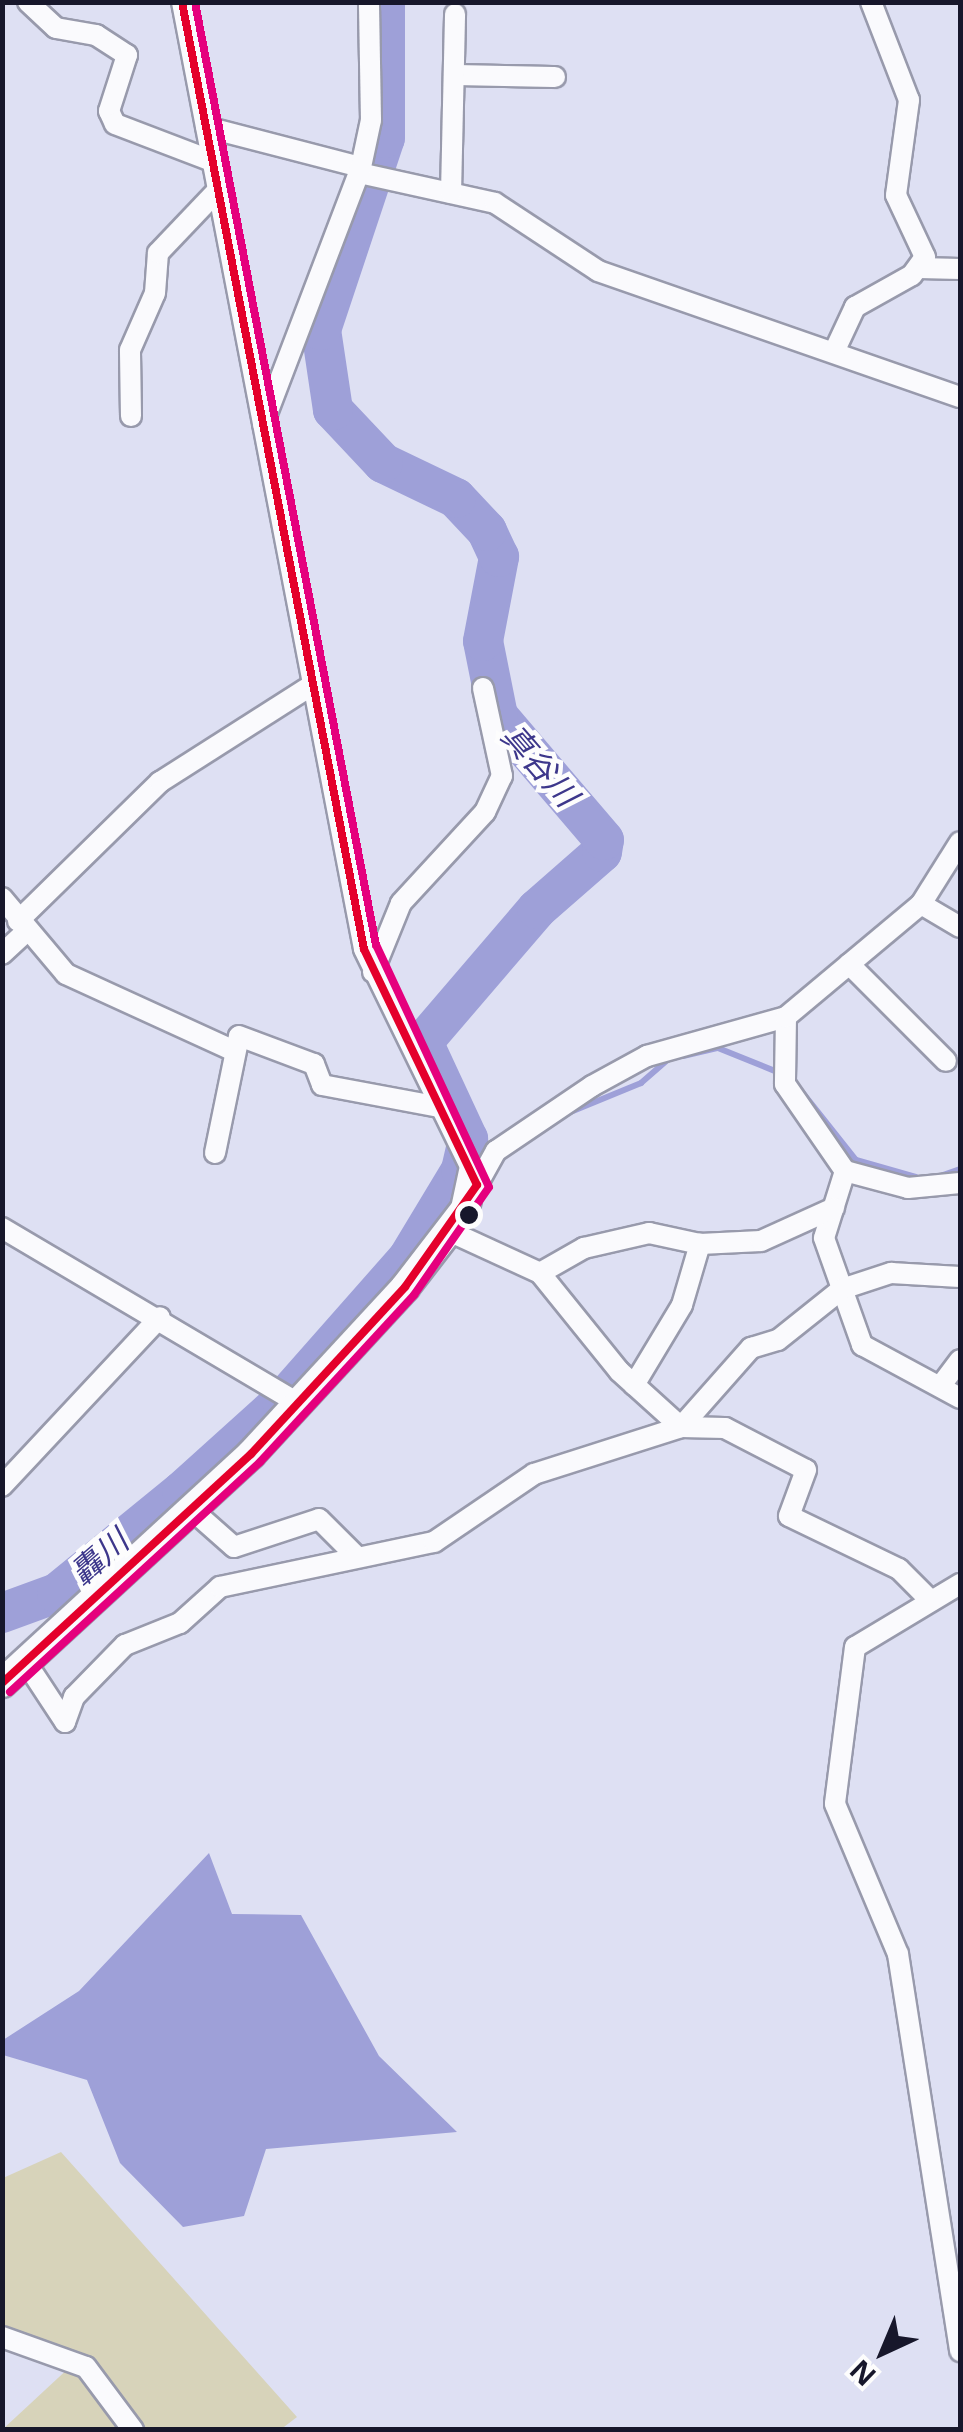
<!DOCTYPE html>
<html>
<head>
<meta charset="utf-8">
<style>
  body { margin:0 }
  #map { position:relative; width:963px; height:2432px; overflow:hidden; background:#dee0f3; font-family:"Noto Sans","Noto Sans JP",sans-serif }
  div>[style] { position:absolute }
  .green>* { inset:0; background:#d7d3ba }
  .water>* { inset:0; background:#9ea0d8 }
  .stream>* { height:6px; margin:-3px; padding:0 3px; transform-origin:3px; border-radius:3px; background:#9ea0d8 }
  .river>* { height:40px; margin:-20px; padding:0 20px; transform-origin:20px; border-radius:20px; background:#9ea0d8 }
  .roads { filter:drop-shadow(2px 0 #989aac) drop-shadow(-2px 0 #989aac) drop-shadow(0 2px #989aac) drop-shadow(0 -2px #989aac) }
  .minor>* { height:20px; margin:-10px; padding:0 10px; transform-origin:10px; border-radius:10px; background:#fafafd }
  .tertiary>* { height:28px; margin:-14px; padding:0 14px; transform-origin:14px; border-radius:14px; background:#fafafd }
  .bus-1>* { height:8px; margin:-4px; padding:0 4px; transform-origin:4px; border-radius:4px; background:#e4002b }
  .bus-2>* { height:8px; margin:-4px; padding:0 4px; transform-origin:4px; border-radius:4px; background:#e5007d }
  .dots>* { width:28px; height:28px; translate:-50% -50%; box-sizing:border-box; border:5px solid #fdfdfd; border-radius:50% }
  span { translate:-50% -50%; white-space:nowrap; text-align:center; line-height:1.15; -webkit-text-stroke:9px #fdfdfd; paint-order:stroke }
  .water-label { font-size:32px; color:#3d378b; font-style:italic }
  .frame { position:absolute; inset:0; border:5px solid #17172b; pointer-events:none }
  .north { position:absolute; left:833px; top:2302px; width:100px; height:100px; -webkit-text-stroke:8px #fdfdfd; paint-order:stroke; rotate:224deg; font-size:28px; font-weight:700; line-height:40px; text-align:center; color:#17172b }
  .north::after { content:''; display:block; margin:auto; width:35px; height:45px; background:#17172b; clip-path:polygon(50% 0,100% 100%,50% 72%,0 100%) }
</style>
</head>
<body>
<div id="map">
  <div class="green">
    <i style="clip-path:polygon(61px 2152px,297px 2417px,280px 2430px,3px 2429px,72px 2365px,3px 2332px,3px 2178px)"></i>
  </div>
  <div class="water">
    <i style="clip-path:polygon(209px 1853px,232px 1914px,301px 1915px,379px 2056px,457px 2132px,266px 2149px,244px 2216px,183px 2227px,120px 2163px,87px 2080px,3px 2055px,3px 2040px,79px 1991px)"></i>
  </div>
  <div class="stream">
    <i style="left:683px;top:1056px;width:36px;rotate:-13deg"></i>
    <i style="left:718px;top:1048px;width:67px;rotate:22deg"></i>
    <i style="left:791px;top:1078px;width:105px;rotate:51.6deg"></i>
    <i style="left:856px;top:1160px;width:62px;rotate:15.8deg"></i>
    <i style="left:568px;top:1113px;width:79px;rotate:-22.3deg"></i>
    <i style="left:641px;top:1083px;width:38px;rotate:-41deg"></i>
    <i style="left:943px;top:1175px;width:18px;rotate:-19deg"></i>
  </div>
  <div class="river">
    <i style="left:2px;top:1613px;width:59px;rotate:-20deg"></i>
    <i style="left:57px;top:1593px;width:161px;rotate:-39.2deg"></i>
    <i style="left:182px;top:1491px;width:135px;rotate:-42deg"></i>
    <i style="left:282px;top:1401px;width:191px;rotate:-48.6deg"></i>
    <i style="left:408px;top:1258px;width:103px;rotate:-58.9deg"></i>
    <i style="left:461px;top:1170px;width:32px;rotate:-77deg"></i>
    <i style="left:468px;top:1139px;width:107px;rotate:-114.9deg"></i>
    <i style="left:423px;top:1042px;width:175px;rotate:-49.4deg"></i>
    <i style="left:537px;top:909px;width:86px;rotate:-41.2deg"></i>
    <i style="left:602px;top:852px;width:12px;rotate:-81deg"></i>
    <i style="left:604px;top:840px;width:163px;rotate:-130.5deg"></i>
    <i style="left:498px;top:716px;width:76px;rotate:-101.3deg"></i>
    <i style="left:483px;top:641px;width:86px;rotate:-79.2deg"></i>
    <i style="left:499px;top:557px;width:29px;rotate:-115deg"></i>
    <i style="left:487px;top:531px;width:45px;rotate:-133.2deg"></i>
    <i style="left:456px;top:498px;width:81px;rotate:-154.4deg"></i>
    <i style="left:383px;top:463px;width:73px;rotate:-133.3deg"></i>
    <i style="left:333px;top:410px;width:81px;rotate:-98.5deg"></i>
    <i style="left:321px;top:330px;width:202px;rotate:-71.6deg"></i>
    <i style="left:385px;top:138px;width:136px;rotate:-90deg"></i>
  </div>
  <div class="roads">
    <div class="minor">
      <i style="left:28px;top:2px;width:38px;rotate:43deg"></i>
      <i style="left:56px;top:28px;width:41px;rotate:9.9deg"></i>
      <i style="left:96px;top:35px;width:37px;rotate:33deg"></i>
      <i style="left:127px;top:55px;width:59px;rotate:107.8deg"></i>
      <i style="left:109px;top:111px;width:14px;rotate:65deg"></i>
      <i style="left:115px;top:124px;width:104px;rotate:20.9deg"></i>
      <i style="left:182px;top:2px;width:964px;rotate:79.12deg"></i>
      <i style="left:364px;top:949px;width:248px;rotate:64deg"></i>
      <i style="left:454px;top:75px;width:101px;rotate:1.1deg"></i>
      <i style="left:206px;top:127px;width:160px;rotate:14.5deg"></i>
      <i style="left:359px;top:173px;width:139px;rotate:12.4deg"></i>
      <i style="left:495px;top:203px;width:123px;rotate:33.4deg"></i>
      <i style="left:598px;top:271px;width:383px;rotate:19.2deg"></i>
      <i style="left:451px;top:193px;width:179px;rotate:-88.7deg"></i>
      <i style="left:919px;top:268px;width:41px;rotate:1.4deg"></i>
      <i style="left:834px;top:352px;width:50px;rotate:-65deg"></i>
      <i style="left:855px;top:307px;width:65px;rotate:-29.3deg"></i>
      <i style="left:912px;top:275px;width:22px;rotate:-54deg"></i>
      <i style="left:925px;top:257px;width:68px;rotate:-115.1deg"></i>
      <i style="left:896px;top:195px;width:96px;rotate:-82.2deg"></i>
      <i style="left:909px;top:100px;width:105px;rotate:-111.2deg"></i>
      <i style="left:131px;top:416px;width:66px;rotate:-90.9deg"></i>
      <i style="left:130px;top:350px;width:62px;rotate:-66.3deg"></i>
      <i style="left:155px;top:293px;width:40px;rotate:-85.7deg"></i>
      <i style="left:158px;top:253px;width:87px;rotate:-46.4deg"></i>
      <i style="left:263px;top:424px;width:275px;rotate:-69.1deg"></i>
      <i style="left:361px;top:167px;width:48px;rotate:-78deg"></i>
      <i style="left:371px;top:120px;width:118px;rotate:-91deg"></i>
      <i style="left:2px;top:898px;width:99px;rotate:49.9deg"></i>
      <i style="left:66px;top:974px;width:185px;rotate:24.6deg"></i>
      <i style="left:921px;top:904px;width:45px;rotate:30.5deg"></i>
      <i style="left:18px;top:921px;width:199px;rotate:-44.4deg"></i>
      <i style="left:160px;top:782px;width:180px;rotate:-32.5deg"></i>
      <i style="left:2px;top:954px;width:34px;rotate:-43deg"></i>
      <i style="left:849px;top:964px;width:137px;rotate:45deg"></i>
      <i style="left:373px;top:972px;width:74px;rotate:-67.9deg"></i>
      <i style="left:401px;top:903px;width:124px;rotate:-47.3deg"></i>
      <i style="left:485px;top:812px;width:40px;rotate:-65deg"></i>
      <i style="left:502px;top:776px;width:90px;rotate:-102.2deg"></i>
      <i style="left:786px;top:1017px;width:67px;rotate:90.9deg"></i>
      <i style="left:785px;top:1084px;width:106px;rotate:55.4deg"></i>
      <i style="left:845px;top:1171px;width:70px;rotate:107.4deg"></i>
      <i style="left:824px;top:1238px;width:114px;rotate:70.4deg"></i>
      <i style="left:862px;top:1345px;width:111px;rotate:28.4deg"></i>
      <i style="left:215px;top:1153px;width:119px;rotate:-78.4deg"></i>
      <i style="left:239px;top:1036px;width:80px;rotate:20.5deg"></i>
      <i style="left:314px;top:1064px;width:22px;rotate:69deg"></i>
      <i style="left:322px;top:1085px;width:119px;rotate:10.6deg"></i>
      <i style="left:845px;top:1171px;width:65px;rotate:15.1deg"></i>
      <i style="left:908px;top:1188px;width:52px;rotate:-5.5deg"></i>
      <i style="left:477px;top:1185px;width:39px;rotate:-61deg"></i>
      <i style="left:496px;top:1151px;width:116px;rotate:-34.1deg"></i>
      <i style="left:592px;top:1086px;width:63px;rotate:-28.6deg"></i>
      <i style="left:647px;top:1056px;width:144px;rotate:-15.7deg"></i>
      <i style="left:786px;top:1017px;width:176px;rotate:-39.9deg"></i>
      <i style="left:921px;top:904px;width:73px;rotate:-57.8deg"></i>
      <i style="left:2px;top:1228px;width:344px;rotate:30.6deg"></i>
      <i style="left:451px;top:1232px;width:98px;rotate:24.7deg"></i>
      <i style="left:540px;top:1273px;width:126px;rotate:51.1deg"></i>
      <i style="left:619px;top:1371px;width:84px;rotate:42.1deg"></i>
      <i style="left:681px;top:1427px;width:44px;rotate:1.3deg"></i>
      <i style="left:725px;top:1428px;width:91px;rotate:27.4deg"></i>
      <i style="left:806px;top:1470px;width:49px;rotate:110.3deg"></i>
      <i style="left:789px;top:1516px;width:122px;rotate:25.7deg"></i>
      <i style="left:899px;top:1569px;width:45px;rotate:45deg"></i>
      <i style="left:540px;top:1273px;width:51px;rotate:-29.6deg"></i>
      <i style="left:584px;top:1248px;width:67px;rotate:-13deg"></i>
      <i style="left:649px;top:1233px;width:52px;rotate:12.2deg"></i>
      <i style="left:700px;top:1244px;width:61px;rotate:-2.8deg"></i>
      <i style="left:761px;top:1241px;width:80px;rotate:-24.3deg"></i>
      <i style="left:942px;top:1384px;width:30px;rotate:-53deg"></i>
      <i style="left:634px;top:1385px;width:93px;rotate:-59deg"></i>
      <i style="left:682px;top:1305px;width:64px;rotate:-73.6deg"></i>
      <i style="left:2px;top:1486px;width:231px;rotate:-46.9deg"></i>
      <i style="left:191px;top:1509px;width:57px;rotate:41.5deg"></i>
      <i style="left:234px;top:1547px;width:89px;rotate:-18.2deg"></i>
      <i style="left:319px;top:1519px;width:54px;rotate:45deg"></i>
      <i style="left:960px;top:1584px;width:122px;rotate:149deg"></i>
      <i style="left:855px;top:1647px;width:158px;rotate:97.3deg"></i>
      <i style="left:835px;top:1804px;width:163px;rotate:67.2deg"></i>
      <i style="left:898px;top:1954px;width:402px;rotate:81.1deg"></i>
      <i style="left:25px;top:1661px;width:73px;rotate:56.7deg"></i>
      <i style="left:65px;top:1722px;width:27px;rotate:-70deg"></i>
      <i style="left:74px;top:1697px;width:73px;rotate:-45.6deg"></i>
      <i style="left:125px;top:1645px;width:59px;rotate:-21.8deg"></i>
      <i style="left:180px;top:1623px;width:54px;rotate:-42deg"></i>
      <i style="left:220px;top:1587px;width:219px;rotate:-11.9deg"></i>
      <i style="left:434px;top:1542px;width:121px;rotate:-34.2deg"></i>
      <i style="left:534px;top:1474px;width:154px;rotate:-17.7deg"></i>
      <i style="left:681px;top:1427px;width:106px;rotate:-48.5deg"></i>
      <i style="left:751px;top:1348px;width:28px;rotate:-17deg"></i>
      <i style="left:778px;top:1340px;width:82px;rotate:-38.6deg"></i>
      <i style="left:842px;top:1289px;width:52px;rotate:-18.1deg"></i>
      <i style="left:891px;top:1273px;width:69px;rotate:3.3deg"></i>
      <i style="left:2px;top:2337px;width:89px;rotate:19.7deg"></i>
      <i style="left:86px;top:2367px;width:79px;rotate:53.3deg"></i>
    </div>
    <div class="tertiary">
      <i style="left:2px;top:1683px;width:338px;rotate:-42.6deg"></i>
      <i style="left:251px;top:1454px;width:227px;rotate:-47.3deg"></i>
      <i style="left:405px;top:1287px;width:98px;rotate:-52.4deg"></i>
      <i style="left:465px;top:1209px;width:38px;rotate:-78deg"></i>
    </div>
  </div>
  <div class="bus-1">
    <i style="left:2px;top:1683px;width:338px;rotate:-42.6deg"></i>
    <i style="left:251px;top:1454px;width:227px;rotate:-47.3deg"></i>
    <i style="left:405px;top:1287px;width:125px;rotate:-54.8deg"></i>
    <i style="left:477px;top:1185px;width:262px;rotate:-115.6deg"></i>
    <i style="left:364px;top:949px;width:964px;rotate:-100.88deg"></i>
  </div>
  <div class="bus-2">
    <i style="left:10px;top:1692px;width:340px;rotate:-42.6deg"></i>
    <i style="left:260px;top:1462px;width:227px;rotate:-47.3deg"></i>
    <i style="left:414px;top:1295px;width:131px;rotate:-55.2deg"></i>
    <i style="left:489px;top:1187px;width:267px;rotate:-115deg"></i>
    <i style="left:376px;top:945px;width:960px;rotate:-100.87deg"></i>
  </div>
  <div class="dots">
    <i style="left:469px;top:1215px;background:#17172b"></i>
  </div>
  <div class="water-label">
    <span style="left:540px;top:765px;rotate:49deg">真谷川</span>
    <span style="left:99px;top:1557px;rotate:-41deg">轟川</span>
  </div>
  <div class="frame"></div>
  <div class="north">N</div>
</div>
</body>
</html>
